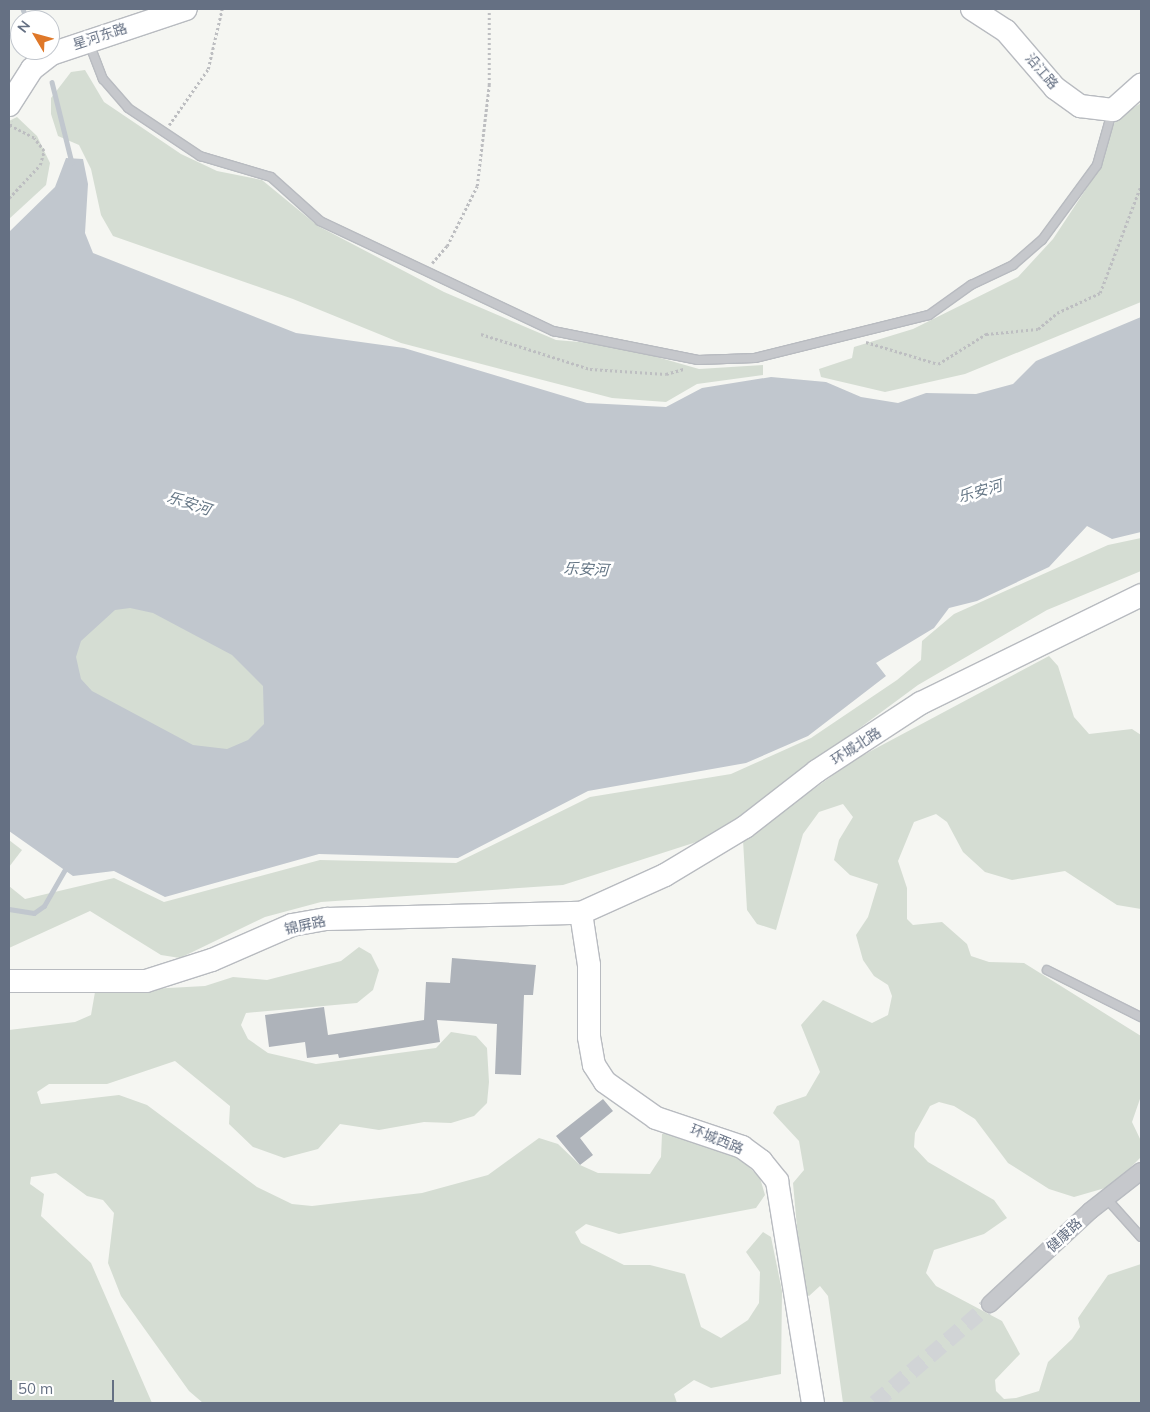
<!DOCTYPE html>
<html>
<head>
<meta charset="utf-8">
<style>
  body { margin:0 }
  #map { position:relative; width:1150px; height:1412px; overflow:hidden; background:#f5f6f2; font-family:Mulish,"Noto Sans SC",sans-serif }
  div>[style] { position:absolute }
  .green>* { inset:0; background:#d5ddd3 }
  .water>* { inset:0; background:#c1c7ce }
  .stream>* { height:4.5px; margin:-2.25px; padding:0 2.25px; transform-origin:2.25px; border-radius:2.25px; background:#c1c7ce }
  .building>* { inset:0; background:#aeb3ba }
  .street-tunnel>* { height:16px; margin-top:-8px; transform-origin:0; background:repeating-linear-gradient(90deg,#d1d4d6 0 16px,transparent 0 24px) }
  .path>* { height:2.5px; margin-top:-1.25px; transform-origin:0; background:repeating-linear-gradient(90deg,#bdbec1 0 2.5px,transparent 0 5px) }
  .roads { filter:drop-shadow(1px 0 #b8bbc0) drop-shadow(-1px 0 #b8bbc0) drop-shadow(0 1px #b8bbc0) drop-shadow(0 -1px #b8bbc0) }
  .lane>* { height:8px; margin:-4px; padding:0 4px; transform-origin:4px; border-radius:4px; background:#c6c8cc }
  .street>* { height:16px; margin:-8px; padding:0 8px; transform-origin:8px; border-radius:8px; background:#c6c8cc }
  .secondary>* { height:22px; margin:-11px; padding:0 11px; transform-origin:11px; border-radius:11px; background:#fff }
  span { translate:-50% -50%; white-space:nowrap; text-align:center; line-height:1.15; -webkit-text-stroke:5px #fff; paint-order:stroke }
  .street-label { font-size:14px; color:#657083 }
  .water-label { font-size:15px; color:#667786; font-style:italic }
  .frame { position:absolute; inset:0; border:10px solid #657083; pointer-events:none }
  .north { position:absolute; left:10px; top:10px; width:50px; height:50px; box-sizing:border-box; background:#fff; border:1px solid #c1c6cd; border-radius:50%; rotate:307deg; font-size:14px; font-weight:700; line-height:20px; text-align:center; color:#657083 }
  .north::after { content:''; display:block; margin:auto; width:18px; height:22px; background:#df7829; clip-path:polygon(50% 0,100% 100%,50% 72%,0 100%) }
  .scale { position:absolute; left:10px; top:1380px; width:104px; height:22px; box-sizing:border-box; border:2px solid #657083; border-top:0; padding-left:6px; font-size:15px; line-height:18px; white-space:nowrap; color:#657083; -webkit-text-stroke:4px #fff; paint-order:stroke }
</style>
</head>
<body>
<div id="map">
  <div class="green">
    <i style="clip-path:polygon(85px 70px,104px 102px,181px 154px,217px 171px,262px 180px,318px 226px,444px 292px,556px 340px,615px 345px,699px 369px,763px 365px,763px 375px,697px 384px,666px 402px,612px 398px,401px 343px,293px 299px,113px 236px,101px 215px,91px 169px,79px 145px,58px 136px,51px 114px,51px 98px,71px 72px)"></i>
    <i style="clip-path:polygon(1141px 103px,1141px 302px,965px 374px,885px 392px,821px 377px,819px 369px,852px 358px,854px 347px,913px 329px,1018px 277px,1053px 239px,1094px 177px,1116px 119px)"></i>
    <i style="clip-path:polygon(17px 117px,37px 136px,50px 163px,46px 185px,9px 219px,9px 121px)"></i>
    <i style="clip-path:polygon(1141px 538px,1141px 571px,1047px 610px,918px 685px,712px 837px,563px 885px,321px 902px,265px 917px,180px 958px,161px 955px,90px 911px,9px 948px,9px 886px,25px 899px,114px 878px,164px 902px,320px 860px,456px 863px,590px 797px,731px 774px,811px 738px,897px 680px,921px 660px,922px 641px,954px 614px,1108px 545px)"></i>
    <i style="clip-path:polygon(9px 566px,156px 599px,292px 698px,188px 883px)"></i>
    <i style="clip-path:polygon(1049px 656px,1058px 666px,1074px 717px,1089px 734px,1132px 729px,1141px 735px,1141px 909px,1117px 905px,1065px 871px,1012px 880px,985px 872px,963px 852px,947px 822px,936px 814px,914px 822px,898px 861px,907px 888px,907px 919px,913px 925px,942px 922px,967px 944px,971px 956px,989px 962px,1024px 963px,1141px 1036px,1141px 1096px,1132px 1122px,1141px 1141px,1141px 1157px,1112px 1186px,1074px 1197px,1049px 1189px,1008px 1163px,975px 1119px,954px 1106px,939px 1102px,930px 1106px,915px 1133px,914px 1147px,928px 1162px,994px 1200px,1007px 1218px,984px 1234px,934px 1250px,926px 1273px,936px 1286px,1002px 1321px,1020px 1354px,995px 1380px,996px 1391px,1004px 1399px,1016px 1398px,1039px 1391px,1048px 1362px,1072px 1339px,1080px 1327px,1078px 1318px,1108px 1275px,1141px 1264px,1141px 1403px,843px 1403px,828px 1296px,820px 1286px,809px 1296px,803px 1293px,793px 1183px,804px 1170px,799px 1141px,773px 1113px,777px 1106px,806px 1096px,820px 1072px,801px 1025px,823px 1000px,872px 1023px,888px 1015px,892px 996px,888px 985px,874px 976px,863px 960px,856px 935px,868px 917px,878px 884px,850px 875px,834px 860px,839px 840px,853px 817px,843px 804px,819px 812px,803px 834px,776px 930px,757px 924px,747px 910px,743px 840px,854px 760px)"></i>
    <i style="clip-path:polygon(9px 840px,22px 850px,9px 867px)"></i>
    <i style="clip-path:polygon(359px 947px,371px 954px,379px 970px,373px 990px,357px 1003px,246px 1013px,241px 1025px,248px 1039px,268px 1053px,316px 1064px,436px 1048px,451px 1032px,476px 1036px,487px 1048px,489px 1082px,487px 1103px,474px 1116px,451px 1123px,424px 1122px,379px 1130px,340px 1124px,318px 1149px,284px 1158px,253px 1147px,229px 1124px,230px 1106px,175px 1061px,107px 1084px,49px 1084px,37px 1092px,41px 1104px,119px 1095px,147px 1105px,257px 1187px,292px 1204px,312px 1206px,422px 1193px,488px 1175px,539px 1138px,558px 1144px,580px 1165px,598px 1173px,650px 1174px,661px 1157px,662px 1134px,683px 1132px,740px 1158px,760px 1178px,765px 1195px,756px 1208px,619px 1234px,586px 1224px,575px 1232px,581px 1243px,624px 1265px,650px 1265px,685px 1274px,701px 1327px,721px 1338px,748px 1320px,759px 1303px,760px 1272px,746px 1252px,763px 1232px,771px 1237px,782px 1291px,781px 1374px,711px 1388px,694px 1380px,674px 1394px,677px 1403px,203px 1403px,189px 1391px,121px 1296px,108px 1263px,114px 1213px,103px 1200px,87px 1196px,56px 1173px,31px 1177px,30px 1184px,44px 1194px,41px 1216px,91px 1263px,152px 1403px,9px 1403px,9px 1030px,75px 1022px,91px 1015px,95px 992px,205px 986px,233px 977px,267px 980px,341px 961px)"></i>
  </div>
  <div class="water">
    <i style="clip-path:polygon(evenodd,66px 158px,83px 159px,88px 184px,85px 233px,93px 253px,296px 333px,404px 348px,587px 403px,666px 407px,702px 388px,771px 377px,826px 382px,861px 397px,898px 403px,926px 393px,976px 394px,1013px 384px,1036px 361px,1141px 317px,1141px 532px,1112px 539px,1087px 526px,1049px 567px,977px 601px,949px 608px,934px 628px,876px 663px,886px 676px,808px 736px,746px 763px,588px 791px,458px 858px,319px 854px,165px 897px,114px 871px,73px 876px,9px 831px,9px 232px,55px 187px,66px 158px,130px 608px,153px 613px,232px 655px,263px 686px,264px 724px,248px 740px,227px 749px,193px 745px,92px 691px,81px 679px,76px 657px,81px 641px,115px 610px,130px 608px)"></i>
  </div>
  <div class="stream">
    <i style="left:23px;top:9px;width:12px;rotate:70deg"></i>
    <i style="left:52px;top:82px;width:83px;rotate:76.1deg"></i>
    <i style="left:9px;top:909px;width:25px;rotate:9deg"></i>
    <i style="left:34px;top:913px;width:12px;rotate:-35deg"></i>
    <i style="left:44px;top:906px;width:46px;rotate:-60.1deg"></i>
  </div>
  <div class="building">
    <i style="clip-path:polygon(452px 958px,536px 965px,533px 995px,524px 995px,521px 1075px,495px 1074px,497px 1024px,437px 1020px,440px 1042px,339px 1058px,338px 1054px,307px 1058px,305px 1042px,269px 1047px,265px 1015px,324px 1007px,328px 1035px,424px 1020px,426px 982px,450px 983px)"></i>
    <i style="clip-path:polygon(603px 1099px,613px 1111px,580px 1138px,593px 1155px,580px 1165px,556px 1136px)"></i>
  </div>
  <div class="street-tunnel">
    <i style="left:875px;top:1403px;width:152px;rotate:-40.7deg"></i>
  </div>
  <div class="path">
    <i style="left:169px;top:125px;width:68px;rotate:-55.1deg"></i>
    <i style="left:208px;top:69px;width:62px;rotate:-76.9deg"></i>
    <i style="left:9px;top:198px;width:45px;rotate:-46.8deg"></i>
    <i style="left:40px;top:165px;width:15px;rotate:-74deg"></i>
    <i style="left:44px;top:151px;width:16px;rotate:-128deg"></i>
    <i style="left:34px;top:138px;width:27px;rotate:-153deg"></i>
    <i style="left:10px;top:126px;width:5px;rotate:-79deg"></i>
    <i style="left:432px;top:263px;width:23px;rotate:-49deg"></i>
    <i style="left:447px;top:246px;width:67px;rotate:-63.4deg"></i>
    <i style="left:477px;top:186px;width:102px;rotate:-83.2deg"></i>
    <i style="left:489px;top:85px;width:76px;rotate:-90deg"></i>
    <i style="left:481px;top:334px;width:114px;rotate:17.8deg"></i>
    <i style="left:590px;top:369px;width:76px;rotate:3.8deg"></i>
    <i style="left:666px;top:374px;width:19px;rotate:-16deg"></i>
    <i style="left:866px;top:342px;width:75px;rotate:17deg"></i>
    <i style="left:938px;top:364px;width:57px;rotate:-32deg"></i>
    <i style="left:986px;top:334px;width:52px;rotate:-5.5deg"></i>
    <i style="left:1038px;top:329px;width:25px;rotate:-40deg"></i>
    <i style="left:1057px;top:313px;width:47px;rotate:-24.9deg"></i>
    <i style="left:1100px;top:293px;width:116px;rotate:-69.2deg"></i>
  </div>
  <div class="roads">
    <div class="lane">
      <i style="left:89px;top:43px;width:39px;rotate:69deg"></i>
      <i style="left:103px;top:79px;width:38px;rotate:49deg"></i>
      <i style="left:128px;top:108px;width:87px;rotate:33.7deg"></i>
      <i style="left:200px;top:156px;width:74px;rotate:16.5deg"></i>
      <i style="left:271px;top:177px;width:66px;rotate:41.9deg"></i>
      <i style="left:320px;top:221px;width:258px;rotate:25.3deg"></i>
      <i style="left:553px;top:331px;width:148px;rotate:11.3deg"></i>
      <i style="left:698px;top:360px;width:57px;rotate:-2deg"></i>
      <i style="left:755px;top:358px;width:179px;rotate:-13.9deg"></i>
      <i style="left:929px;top:315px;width:52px;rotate:-35.5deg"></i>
      <i style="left:971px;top:285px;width:47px;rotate:-25.5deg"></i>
      <i style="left:1013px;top:265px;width:38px;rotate:-41deg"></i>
      <i style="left:1042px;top:240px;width:93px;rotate:-53.7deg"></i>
      <i style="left:1097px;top:165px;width:55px;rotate:-74.2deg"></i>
      <i style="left:1047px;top:970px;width:105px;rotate:26.6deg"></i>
      <i style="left:1106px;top:1198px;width:52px;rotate:48.1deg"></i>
    </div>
    <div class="street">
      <i style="left:990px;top:1304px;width:137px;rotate:-42.9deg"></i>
      <i style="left:1090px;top:1211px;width:65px;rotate:-38.1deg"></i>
    </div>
    <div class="secondary">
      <i style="left:972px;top:9px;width:40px;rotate:32.9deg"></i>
      <i style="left:1006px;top:31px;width:75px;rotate:49.3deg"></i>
      <i style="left:1055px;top:88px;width:31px;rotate:36deg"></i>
      <i style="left:1080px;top:106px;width:33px;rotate:7deg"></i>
      <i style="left:1113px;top:110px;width:38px;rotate:-42deg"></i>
      <i style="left:9px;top:105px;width:43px;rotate:-57.4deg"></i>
      <i style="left:32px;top:69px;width:24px;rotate:-38deg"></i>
      <i style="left:51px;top:54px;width:142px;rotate:-18.4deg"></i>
      <i style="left:581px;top:913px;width:53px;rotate:81.3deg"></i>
      <i style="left:589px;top:965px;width:72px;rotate:90deg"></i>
      <i style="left:589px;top:1037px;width:28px;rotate:80deg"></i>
      <i style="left:594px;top:1065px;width:20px;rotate:57deg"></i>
      <i style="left:605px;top:1082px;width:62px;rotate:35.2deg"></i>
      <i style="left:656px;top:1118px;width:91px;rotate:18.6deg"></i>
      <i style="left:742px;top:1147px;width:24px;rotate:36deg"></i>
      <i style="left:761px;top:1161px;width:26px;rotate:51deg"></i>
      <i style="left:777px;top:1181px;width:225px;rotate:80.8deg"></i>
      <i style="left:9px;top:981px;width:137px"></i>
      <i style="left:146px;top:981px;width:69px;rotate:-17.7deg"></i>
      <i style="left:212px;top:960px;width:87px;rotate:-23.6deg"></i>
      <i style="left:292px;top:925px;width:36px;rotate:-10deg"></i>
      <i style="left:327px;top:919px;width:254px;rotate:-1.4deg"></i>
      <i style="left:581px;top:913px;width:92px;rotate:-24.3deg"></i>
      <i style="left:665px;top:875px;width:93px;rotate:-31deg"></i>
      <i style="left:745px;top:827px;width:91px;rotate:-37.9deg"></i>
      <i style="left:817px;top:771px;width:124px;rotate:-33.2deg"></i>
      <i style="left:921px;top:703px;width:245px;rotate:-26.1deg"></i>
    </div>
  </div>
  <div class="street-label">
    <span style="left:100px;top:36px;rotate:-18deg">星河东路</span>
    <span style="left:1042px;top:71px;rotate:49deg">沿江路</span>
    <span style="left:856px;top:746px;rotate:-33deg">环城北路</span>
    <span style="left:305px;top:925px;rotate:-13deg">锦屏路</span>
    <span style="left:717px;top:1139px;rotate:22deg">环城西路</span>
    <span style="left:1064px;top:1235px;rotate:-43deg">健康路</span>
  </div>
  <div class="water-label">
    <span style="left:980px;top:491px;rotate:-16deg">乐安河</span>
    <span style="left:189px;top:503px;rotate:18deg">乐安河</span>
    <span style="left:586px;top:569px;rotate:3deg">乐安河</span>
  </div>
  <div class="frame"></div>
  <div class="north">N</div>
  <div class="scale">50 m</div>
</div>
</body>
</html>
